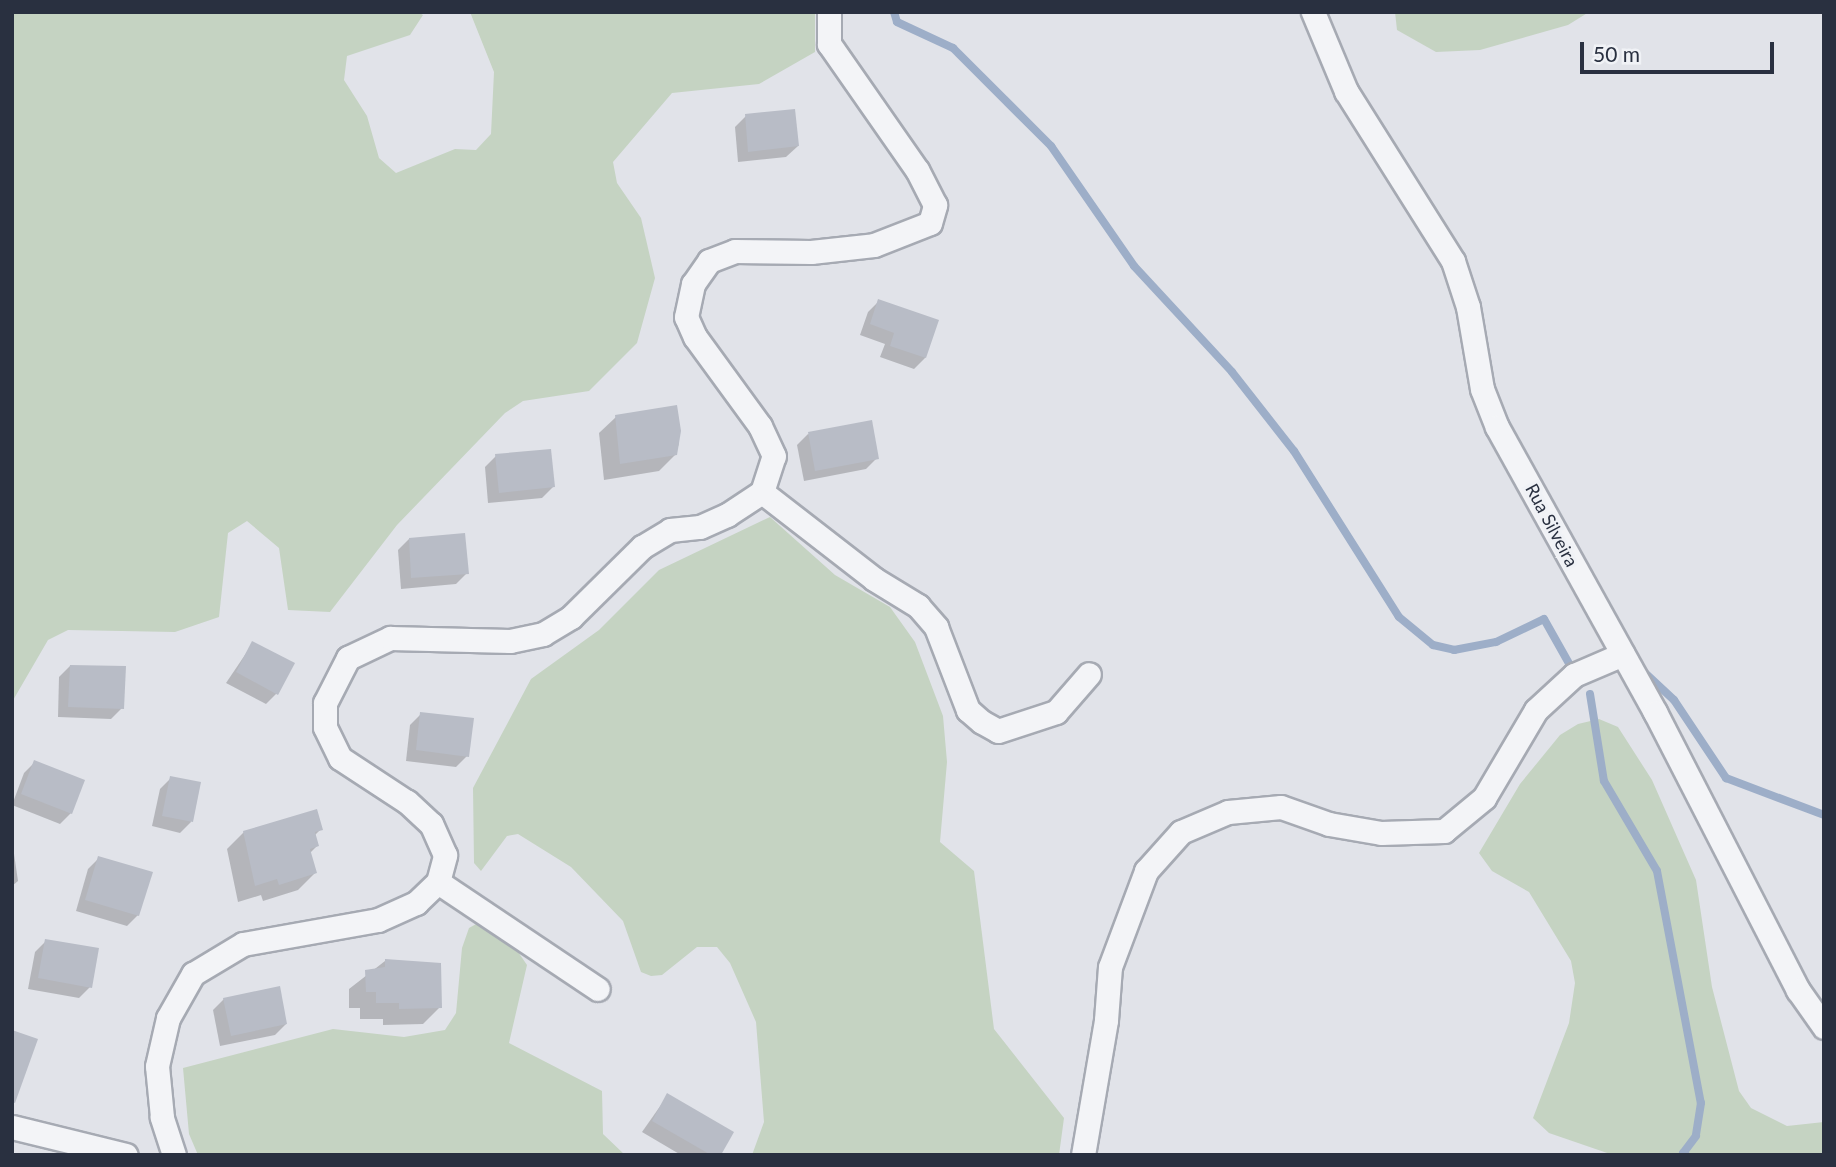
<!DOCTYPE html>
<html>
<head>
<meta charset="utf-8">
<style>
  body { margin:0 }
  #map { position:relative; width:1836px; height:1167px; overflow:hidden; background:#e1e3e9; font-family:Lato,sans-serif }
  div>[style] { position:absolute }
  .green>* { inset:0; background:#c5d3c2 }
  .shadow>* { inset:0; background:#0003 }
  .stream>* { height:8px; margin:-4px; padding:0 4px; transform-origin:4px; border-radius:4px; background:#9daec8 }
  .building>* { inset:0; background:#b8bcc6 }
  .roads { filter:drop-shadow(2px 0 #a6aab3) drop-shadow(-2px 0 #a6aab3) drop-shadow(0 2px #a6aab3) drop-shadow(0 -2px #a6aab3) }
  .street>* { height:23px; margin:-11.5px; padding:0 11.5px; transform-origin:11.5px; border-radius:11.5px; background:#f3f4f7 }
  span { translate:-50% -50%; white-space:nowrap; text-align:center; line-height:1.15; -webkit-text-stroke:7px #f0f2f6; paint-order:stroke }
  .street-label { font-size:18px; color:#293040 }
  .frame { position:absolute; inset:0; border:14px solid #293040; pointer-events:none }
  .scale { position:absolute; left:1580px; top:42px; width:194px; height:32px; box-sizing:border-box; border:4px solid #293040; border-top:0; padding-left:9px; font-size:21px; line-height:24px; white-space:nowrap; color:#293040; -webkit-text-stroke:5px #f0f2f6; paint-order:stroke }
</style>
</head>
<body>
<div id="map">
  <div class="green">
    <i style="clip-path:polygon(12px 12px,418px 12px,423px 15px,410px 35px,347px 56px,344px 80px,367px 116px,379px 158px,396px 173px,455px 149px,476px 150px,491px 134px,494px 72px,470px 12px,815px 12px,815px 52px,759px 84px,672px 93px,613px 162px,617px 183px,641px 218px,655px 278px,637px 343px,589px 391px,523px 401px,505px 413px,397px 525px,330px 612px,288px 610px,279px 548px,247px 521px,228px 533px,219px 617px,175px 632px,68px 630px,48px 640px,12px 702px)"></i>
    <i style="clip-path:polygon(1395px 12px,1589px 12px,1568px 25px,1480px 50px,1436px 52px,1397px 30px)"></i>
    <i style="clip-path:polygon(770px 517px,835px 575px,890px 607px,915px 642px,943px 716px,947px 762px,940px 842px,974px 871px,994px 1029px,1064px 1118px,1059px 1155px,752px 1155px,764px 1122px,756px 1022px,730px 963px,717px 947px,697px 947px,662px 975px,651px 976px,641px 972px,623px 921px,571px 867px,518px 834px,507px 836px,481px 871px,474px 863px,473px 788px,531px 679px,599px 630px,659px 570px)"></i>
    <i style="clip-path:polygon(1599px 719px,1618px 727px,1652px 780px,1696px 880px,1712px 987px,1739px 1091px,1751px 1108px,1787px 1126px,1824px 1122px,1824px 1155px,1613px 1155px,1549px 1133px,1533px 1118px,1569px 1023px,1575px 983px,1571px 961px,1529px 892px,1492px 871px,1479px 853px,1520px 784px,1560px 735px,1578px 724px)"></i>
    <i style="clip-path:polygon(478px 923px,514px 946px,527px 965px,509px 1043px,602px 1091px,603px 1134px,625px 1155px,198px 1155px,189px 1134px,183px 1068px,333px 1029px,404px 1037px,445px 1030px,456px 1013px,462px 948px,469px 928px)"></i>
  </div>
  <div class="shadow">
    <i style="clip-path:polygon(746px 116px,798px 146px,786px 157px,738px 162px,735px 127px)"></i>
    <i style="clip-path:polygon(879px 301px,937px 321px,925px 358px,914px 369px,880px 357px,885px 344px,860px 335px,868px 312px)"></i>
    <i style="clip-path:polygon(675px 407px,679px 443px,676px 454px,659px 471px,604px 480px,599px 433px,616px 417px)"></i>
    <i style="clip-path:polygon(808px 434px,877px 458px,866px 469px,804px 481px,797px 445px)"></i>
    <i style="clip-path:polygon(496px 456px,553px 487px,542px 498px,488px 503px,485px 467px)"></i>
    <i style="clip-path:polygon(409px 539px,467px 573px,456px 584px,401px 589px,398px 550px)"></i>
    <i style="clip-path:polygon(253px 643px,277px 693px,266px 704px,226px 683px)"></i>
    <i style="clip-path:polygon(70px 666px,122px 708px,111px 719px,58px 717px,59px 677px)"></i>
    <i style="clip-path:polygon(421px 714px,467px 756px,456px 767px,406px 761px,410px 725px)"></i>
    <i style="clip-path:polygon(35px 762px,71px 813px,60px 824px,12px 805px,24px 773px)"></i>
    <i style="clip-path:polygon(171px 778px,191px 822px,180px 833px,152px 826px,160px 789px)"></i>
    <i style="clip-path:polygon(321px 829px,314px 836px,317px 846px,309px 854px,315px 873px,298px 890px,263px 901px,261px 895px,238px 902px,227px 849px,244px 832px)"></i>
    <i style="clip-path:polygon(12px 840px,18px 881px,12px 886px)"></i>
    <i style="clip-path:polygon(99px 858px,138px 915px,127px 926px,76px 911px,88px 869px)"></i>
    <i style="clip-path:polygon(46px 941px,90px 987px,79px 998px,28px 989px,35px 952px)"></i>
    <i style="clip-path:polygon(385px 961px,440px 1007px,423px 1024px,383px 1025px,383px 1019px,360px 1019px,360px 1008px,349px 1008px,349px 989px)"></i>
    <i style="clip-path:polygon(224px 999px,286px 1024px,275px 1035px,220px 1046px,213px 1010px)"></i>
    <i style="clip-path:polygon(668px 1095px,719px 1155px,681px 1155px,642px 1132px)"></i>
  </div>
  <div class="stream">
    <i style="left:894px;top:12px;width:10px;rotate:73deg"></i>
    <i style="left:897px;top:22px;width:62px;rotate:24.9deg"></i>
    <i style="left:953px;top:48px;width:139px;rotate:45deg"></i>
    <i style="left:1051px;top:146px;width:146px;rotate:55.3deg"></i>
    <i style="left:1134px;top:266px;width:144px;rotate:47.2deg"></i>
    <i style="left:1232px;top:372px;width:100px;rotate:51.9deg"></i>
    <i style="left:1294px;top:451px;width:196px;rotate:57.7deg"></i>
    <i style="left:1399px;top:617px;width:44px;rotate:39.5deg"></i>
    <i style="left:1433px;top:645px;width:22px;rotate:13deg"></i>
    <i style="left:1454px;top:650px;width:43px;rotate:-10.8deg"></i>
    <i style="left:1496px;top:642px;width:53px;rotate:-25.6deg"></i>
    <i style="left:1544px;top:619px;width:55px;rotate:60.6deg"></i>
    <i style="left:1644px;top:672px;width:41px;rotate:43deg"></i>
    <i style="left:1674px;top:700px;width:94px;rotate:56.3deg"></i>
    <i style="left:1726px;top:778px;width:105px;rotate:20.7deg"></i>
    <i style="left:1590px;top:694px;width:88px;rotate:80.9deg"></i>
    <i style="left:1604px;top:781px;width:104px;rotate:59.5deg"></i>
    <i style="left:1657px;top:871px;width:236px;rotate:79.3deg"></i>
    <i style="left:1701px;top:1103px;width:33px;rotate:99deg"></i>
    <i style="left:1696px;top:1136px;width:21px;rotate:127deg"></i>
    <i style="left:1683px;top:1153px;width:4px;rotate:34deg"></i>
  </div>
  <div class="building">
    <i style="clip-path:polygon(795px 109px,799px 146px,748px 152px,745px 114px)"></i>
    <i style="clip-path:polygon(878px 299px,939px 320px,926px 358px,890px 346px,894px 333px,870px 324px)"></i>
    <i style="clip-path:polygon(677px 405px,681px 431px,677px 455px,620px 464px,615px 415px)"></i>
    <i style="clip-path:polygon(872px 420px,879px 459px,815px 471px,808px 432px)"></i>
    <i style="clip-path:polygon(551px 449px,555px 487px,499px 493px,495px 454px)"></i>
    <i style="clip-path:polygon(465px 533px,469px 574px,411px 578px,409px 538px)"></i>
    <i style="clip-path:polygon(252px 641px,295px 663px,278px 695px,236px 672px)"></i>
    <i style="clip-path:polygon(70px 665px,126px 666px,124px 709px,68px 707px)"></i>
    <i style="clip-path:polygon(420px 712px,474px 718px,469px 757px,416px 750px)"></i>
    <i style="clip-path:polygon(34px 760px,85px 780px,72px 814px,21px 794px)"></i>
    <i style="clip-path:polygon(170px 776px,201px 782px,193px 822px,162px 816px)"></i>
    <i style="clip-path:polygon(317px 809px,323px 830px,315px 832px,319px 846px,310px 849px,317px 873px,279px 885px,277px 879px,255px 886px,243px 831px)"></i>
    <i style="clip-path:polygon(98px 856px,153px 872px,139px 916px,85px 900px)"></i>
    <i style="clip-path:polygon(45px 939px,99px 948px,92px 988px,38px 978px)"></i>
    <i style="clip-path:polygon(385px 959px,441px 963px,442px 1008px,399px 1009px,399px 1003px,376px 1003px,376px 992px,366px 992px,365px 970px,385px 967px)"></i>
    <i style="clip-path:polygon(280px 986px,287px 1024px,231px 1036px,223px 998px)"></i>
    <i style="clip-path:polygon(12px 1030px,38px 1039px,15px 1103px,12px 1102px)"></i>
    <i style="clip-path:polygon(667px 1093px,734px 1132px,721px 1155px,711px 1155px,652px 1121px)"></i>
  </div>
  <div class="roads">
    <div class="street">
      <i style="left:1313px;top:12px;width:86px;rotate:67.3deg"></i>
      <i style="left:1346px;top:91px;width:201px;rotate:57.8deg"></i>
      <i style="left:1453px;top:261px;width:48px;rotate:71.9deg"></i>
      <i style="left:1468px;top:307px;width:83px;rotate:80.3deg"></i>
      <i style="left:1482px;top:389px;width:41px;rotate:68.5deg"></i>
      <i style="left:1497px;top:427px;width:326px;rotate:61deg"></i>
      <i style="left:1655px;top:712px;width:313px;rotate:62.8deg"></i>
      <i style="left:1798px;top:990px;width:45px;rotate:54.9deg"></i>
      <i style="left:762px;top:492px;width:142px;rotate:37.8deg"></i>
      <i style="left:874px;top:579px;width:52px;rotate:31.5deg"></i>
      <i style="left:918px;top:606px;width:28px;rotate:49deg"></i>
      <i style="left:936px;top:627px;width:89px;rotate:68.9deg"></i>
      <i style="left:968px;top:710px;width:18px;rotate:41deg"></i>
      <i style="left:982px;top:722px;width:18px;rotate:29deg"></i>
      <i style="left:998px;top:731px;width:61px;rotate:-18.1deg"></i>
      <i style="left:1056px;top:712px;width:50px;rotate:-49deg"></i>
      <i style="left:438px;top:882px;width:192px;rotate:33.8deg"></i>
      <i style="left:12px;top:1127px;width:117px;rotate:13.8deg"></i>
      <i style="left:174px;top:1155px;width:40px;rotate:-108deg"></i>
      <i style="left:162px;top:1117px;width:51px;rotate:-95.6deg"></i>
      <i style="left:157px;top:1066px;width:49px;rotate:-77.1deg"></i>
      <i style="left:168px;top:1018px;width:51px;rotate:-60.4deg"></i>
      <i style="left:193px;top:974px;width:58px;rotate:-31deg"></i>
      <i style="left:243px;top:944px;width:137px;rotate:-10.1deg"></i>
      <i style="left:378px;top:920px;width:42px;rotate:-24.1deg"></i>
      <i style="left:416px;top:903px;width:30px;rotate:-44deg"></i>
      <i style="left:438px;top:882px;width:28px;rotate:-75deg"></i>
      <i style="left:445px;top:855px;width:34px;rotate:-114deg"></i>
      <i style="left:431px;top:824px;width:33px;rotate:-137deg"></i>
      <i style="left:407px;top:802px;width:80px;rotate:-146.7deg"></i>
      <i style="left:340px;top:758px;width:34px;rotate:-116deg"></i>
      <i style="left:325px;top:727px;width:24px;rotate:-90deg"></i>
      <i style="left:325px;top:703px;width:51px;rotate:-62.9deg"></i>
      <i style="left:348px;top:658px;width:47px;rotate:-25.5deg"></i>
      <i style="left:390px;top:638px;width:120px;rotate:1.4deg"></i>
      <i style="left:510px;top:641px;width:34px;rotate:-12deg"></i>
      <i style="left:543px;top:634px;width:33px;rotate:-31deg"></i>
      <i style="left:571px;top:617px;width:100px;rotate:-44.6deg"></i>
      <i style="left:642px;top:547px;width:33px;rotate:-31deg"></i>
      <i style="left:670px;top:530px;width:30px;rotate:-6deg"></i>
      <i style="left:700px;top:527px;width:30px;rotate:-24deg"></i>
      <i style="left:727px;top:515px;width:42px;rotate:-33.3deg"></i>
      <i style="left:762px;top:492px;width:38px;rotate:-72deg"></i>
      <i style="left:774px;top:456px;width:33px;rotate:-115deg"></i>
      <i style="left:760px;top:426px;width:110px;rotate:-126.1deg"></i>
      <i style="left:695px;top:337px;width:22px;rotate:-114deg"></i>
      <i style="left:686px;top:317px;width:34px;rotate:-78deg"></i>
      <i style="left:693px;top:284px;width:28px;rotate:-55deg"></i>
      <i style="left:709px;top:261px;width:28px;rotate:-21deg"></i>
      <i style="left:735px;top:251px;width:76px;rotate:0.8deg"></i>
      <i style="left:811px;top:252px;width:63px;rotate:-6.3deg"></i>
      <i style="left:874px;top:245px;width:60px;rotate:-21.4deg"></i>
      <i style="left:930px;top:223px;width:19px;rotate:-74deg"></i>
      <i style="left:935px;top:205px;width:39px;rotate:-117deg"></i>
      <i style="left:917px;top:170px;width:154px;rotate:-124.9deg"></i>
      <i style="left:829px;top:44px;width:32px;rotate:-90deg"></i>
      <i style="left:1083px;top:1155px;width:137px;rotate:-80.3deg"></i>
      <i style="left:1106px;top:1020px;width:53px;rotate:-85.7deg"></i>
      <i style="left:1110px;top:967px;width:103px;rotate:-69.4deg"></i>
      <i style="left:1146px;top:871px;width:52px;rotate:-48.1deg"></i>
      <i style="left:1181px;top:832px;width:51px;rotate:-23.1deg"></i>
      <i style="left:1228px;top:812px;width:53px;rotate:-5.4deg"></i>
      <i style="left:1281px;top:807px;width:51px;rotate:19.5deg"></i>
      <i style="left:1329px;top:824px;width:53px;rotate:9.8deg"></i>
      <i style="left:1381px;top:833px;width:63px;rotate:-1.8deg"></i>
      <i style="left:1444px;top:831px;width:52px;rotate:-39.5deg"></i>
      <i style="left:1484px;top:798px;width:102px;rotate:-59.4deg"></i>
      <i style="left:1536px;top:710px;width:52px;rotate:-42.6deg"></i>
      <i style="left:1574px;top:675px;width:53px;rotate:-23.2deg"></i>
    </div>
  </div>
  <div class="street-label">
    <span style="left:1552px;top:525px;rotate:62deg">Rua Silveira</span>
  </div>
  <div class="frame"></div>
  <div class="scale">50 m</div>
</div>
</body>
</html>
